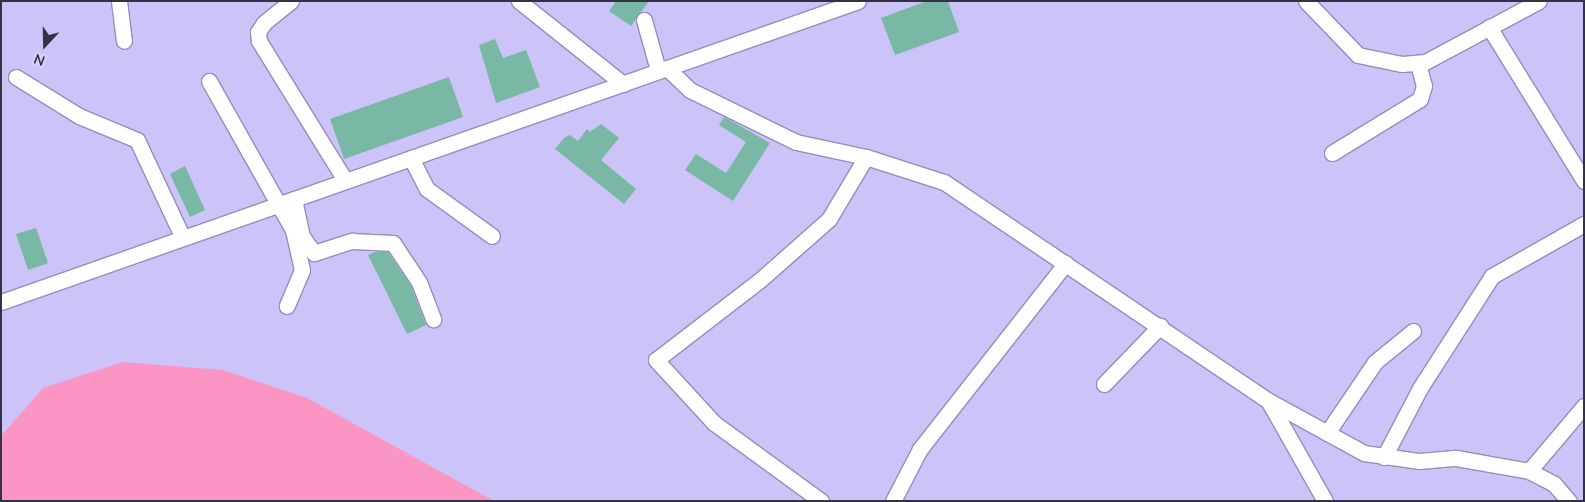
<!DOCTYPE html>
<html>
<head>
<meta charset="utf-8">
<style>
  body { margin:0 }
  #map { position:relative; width:1585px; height:502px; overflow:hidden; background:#ccc3f8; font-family:"Nunito Sans",sans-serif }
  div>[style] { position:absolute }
  .green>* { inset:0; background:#fb95c3 }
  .building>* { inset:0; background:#78b8a4 }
  .roads { filter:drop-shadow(1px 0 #948cbd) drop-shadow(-1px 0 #948cbd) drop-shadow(0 1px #948cbd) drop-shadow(0 -1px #948cbd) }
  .minor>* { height:15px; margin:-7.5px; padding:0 7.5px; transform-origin:7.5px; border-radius:7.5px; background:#fff }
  span { translate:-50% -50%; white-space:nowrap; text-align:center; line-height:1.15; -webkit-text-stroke:4px #d8d2fc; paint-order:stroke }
  .frame { position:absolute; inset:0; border:2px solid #343145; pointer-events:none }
  .north { position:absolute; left:20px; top:20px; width:50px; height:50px; -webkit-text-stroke:4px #d8d2fc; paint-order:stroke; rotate:201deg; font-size:14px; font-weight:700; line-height:20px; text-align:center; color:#343145 }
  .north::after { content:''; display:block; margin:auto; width:18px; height:22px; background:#343145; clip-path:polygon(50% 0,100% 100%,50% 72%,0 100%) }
</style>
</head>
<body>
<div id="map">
  <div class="green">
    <i style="clip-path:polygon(123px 362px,223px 370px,307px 398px,494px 501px,1px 501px,1px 436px,43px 388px)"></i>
  </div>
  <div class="building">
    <i style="clip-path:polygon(616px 1px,649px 1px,631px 26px,609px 11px)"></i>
    <i style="clip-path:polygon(927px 1px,948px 1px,959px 32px,895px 55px,881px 18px)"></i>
    <i style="clip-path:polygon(495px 39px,503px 58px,526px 50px,540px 87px,496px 103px,479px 45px)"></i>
    <i style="clip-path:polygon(449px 77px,463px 117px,344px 159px,330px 119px)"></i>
    <i style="clip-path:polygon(724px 117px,770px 143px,733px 201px,685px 170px,696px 154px,726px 173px,746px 142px,719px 125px)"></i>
    <i style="clip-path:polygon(601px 124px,619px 138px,601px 160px,636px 189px,624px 204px,555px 149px,564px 138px,570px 135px,578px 141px,587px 129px,590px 132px)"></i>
    <i style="clip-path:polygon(185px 166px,205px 210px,190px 217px,170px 174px)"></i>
    <i style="clip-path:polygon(36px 228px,48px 263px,28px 270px,16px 234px)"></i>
    <i style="clip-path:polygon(375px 252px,388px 252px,411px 286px,426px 325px,407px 334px,368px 255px)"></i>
  </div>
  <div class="roads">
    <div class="minor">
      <i style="left:119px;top:1px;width:40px;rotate:82.9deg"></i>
      <i style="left:291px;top:1px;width:35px;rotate:141deg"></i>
      <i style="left:264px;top:23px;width:11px;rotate:124deg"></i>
      <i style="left:258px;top:32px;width:9px;rotate:84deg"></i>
      <i style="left:259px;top:41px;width:163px;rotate:58.3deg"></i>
      <i style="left:519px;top:1px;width:133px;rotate:38.6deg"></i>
      <i style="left:1306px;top:1px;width:75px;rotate:46.1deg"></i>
      <i style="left:1358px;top:55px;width:45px;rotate:11.6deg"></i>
      <i style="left:1402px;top:64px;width:23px;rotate:-5deg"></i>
      <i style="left:1425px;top:62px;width:129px;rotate:-28.2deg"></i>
      <i style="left:644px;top:20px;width:52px;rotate:74.4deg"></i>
      <i style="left:1489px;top:27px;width:181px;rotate:58.3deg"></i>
      <i style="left:667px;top:68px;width:32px;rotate:44deg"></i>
      <i style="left:690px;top:90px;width:118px;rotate:26.1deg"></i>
      <i style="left:796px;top:142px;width:72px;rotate:12.1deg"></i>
      <i style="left:866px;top:157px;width:82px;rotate:17.8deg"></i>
      <i style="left:944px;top:182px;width:392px;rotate:34deg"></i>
      <i style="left:1269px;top:401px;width:108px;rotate:28.7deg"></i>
      <i style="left:1364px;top:453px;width:56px;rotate:8.3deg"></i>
      <i style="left:1419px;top:461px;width:37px;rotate:-5deg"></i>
      <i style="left:1456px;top:458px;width:74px;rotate:10.1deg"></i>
      <i style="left:1529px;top:471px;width:28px;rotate:27deg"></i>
      <i style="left:1554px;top:484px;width:23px;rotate:49deg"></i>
      <i style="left:16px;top:77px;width:74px;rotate:31.8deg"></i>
      <i style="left:79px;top:116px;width:63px;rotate:22.5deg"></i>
      <i style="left:137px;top:140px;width:106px;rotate:64.9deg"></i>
      <i style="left:209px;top:81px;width:171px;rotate:60.6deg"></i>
      <i style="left:293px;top:230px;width:41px;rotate:77.3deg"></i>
      <i style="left:302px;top:270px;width:39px;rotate:113deg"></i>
      <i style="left:1332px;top:153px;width:103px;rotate:-31.5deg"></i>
      <i style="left:1420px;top:99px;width:14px;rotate:-73deg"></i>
      <i style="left:1424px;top:86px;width:24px;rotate:-105deg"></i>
      <i style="left:411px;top:158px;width:35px;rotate:63deg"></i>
      <i style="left:427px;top:189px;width:80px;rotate:35.9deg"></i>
      <i style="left:294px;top:199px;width:38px;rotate:78deg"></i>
      <i style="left:302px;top:236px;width:21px;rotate:55deg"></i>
      <i style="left:314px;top:253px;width:40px;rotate:-18deg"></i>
      <i style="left:352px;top:241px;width:41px;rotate:2.8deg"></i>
      <i style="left:393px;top:243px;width:47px;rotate:56.3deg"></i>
      <i style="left:419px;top:282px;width:40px;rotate:69deg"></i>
      <i style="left:1px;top:302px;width:908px;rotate:-19.35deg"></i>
      <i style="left:1104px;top:384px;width:81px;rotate:-46deg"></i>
      <i style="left:1269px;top:402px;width:114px;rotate:60.5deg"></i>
      <i style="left:1327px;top:433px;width:86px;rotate:-55.9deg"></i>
      <i style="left:1375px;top:362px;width:49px;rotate:-39.2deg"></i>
      <i style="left:1384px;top:457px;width:78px;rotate:-62.4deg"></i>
      <i style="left:1420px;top:388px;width:133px;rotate:-57.3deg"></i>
      <i style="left:1492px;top:276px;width:106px;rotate:-29.5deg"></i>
      <i style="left:1529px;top:471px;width:85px;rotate:-49.8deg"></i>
      <i style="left:821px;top:501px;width:132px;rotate:-143.9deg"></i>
      <i style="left:714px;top:423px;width:86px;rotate:-132.6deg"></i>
      <i style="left:656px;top:360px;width:131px;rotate:-37.6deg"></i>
      <i style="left:760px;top:280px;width:92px;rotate:-41.5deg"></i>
      <i style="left:829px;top:219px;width:72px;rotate:-59.2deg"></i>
      <i style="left:893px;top:501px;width:59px;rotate:-62.6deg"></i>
      <i style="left:920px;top:449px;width:236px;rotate:-51.9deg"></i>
    </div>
  </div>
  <div class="frame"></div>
  <div class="north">N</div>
</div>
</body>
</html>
